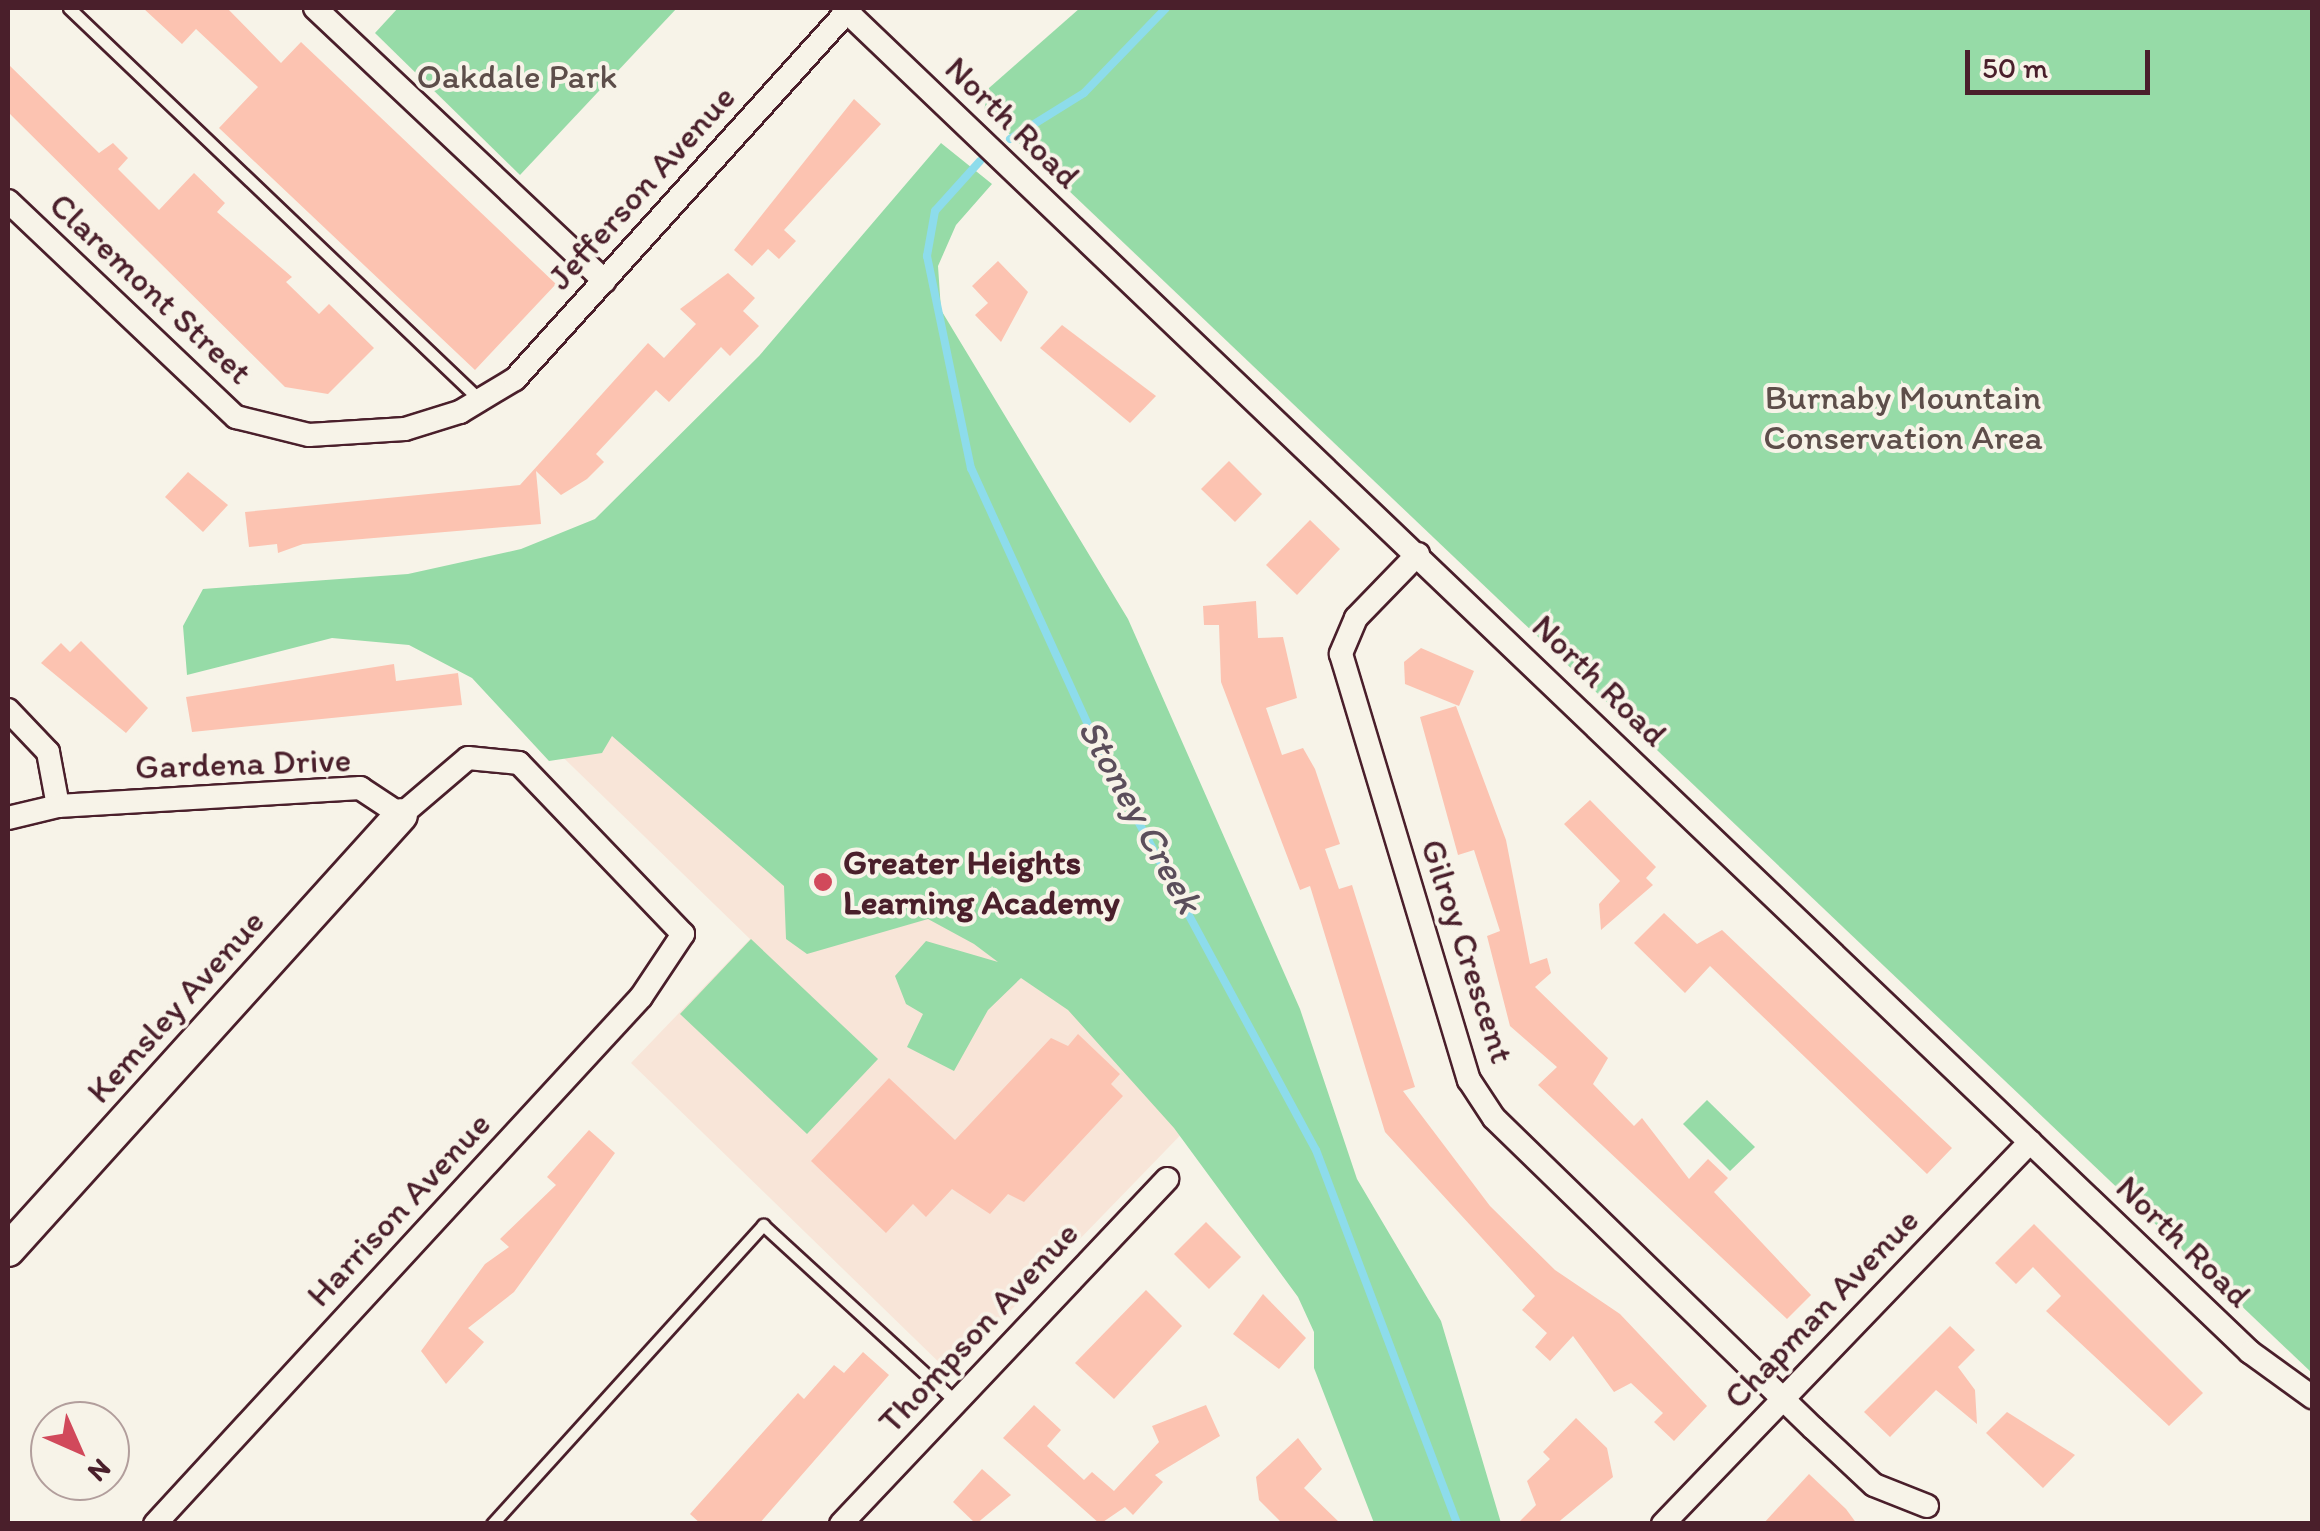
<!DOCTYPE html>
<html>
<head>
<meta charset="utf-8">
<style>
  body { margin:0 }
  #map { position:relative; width:2320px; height:1531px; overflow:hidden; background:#f7f3e8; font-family:Itim,sans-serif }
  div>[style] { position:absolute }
  .built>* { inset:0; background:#f8e5d8 }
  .green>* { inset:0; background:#96dba7 }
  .stream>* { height:8px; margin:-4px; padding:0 4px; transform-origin:4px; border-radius:4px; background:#8ddceb }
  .building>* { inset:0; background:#fcc3b1 }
  .roads { filter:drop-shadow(2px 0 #4a1f2b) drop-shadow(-2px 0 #4a1f2b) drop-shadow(0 2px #4a1f2b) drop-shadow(0 -2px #4a1f2b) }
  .lane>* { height:11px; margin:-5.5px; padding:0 5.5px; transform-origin:5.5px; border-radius:5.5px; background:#f7f3e8 }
  .street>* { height:22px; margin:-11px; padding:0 11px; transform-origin:11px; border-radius:11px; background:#f7f3e8 }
  .secondary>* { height:32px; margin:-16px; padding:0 16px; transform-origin:16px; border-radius:16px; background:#f7f3e8 }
  .dots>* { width:28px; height:28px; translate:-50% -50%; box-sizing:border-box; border:5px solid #f7f3e8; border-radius:50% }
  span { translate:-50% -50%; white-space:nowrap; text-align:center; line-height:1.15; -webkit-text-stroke:8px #f7f3e8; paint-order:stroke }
  .park-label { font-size:35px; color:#5d4e4a }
  .street-label { font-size:35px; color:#4a1f2b }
  .poi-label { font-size:35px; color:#4a1f2b; font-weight:700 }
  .left { translate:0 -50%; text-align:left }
  .water-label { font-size:38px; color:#5b4e5b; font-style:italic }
  .frame { position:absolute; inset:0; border:10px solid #4a1f2b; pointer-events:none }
  .north { position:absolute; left:30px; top:1401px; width:100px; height:100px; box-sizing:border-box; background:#f7f3e8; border:2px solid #b29e9c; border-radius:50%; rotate:135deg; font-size:28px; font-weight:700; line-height:40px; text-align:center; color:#4a1f2b }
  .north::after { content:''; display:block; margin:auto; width:35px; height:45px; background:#d1495b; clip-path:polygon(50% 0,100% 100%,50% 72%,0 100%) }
  .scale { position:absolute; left:1965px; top:50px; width:185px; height:45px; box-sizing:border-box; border:5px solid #4a1f2b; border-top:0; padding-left:12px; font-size:30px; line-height:35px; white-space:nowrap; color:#4a1f2b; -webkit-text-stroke:8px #f7f3e8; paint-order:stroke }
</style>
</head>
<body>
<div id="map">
  <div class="built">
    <i style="clip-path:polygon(801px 464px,1197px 1118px,950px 1373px,631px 1063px,750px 939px,539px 734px)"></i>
  </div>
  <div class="green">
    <i style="clip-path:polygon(398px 8px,677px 8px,520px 175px,375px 33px)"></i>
    <i style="clip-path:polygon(1080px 8px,2312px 8px,2312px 1373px,984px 110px,989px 88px)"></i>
    <i style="clip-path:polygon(941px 143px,992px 184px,956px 225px,938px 266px,941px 310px,1128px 619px,1300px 1009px,1357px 1179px,1441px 1321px,1501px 1523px,1374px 1523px,1314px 1368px,1314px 1332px,1298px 1297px,1174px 1128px,1068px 1010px,1021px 978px,988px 1010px,954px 1071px,907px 1047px,923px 1014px,906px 1004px,895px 976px,926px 941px,998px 962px,974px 944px,928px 919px,807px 954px,786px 939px,784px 886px,612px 736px,602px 753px,549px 761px,472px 678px,409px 645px,332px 638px,187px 675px,183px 626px,203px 589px,408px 574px,521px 549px,595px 519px,759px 356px)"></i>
    <i style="clip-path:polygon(751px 939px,878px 1059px,807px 1134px,680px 1014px)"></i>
    <i style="clip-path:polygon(1707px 1100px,1755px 1147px,1730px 1171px,1683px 1124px)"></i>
  </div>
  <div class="stream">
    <i style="left:1010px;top:139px;width:87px;rotate:-31.9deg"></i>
    <i style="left:1084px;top:93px;width:118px;rotate:-46deg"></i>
    <i style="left:980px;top:161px;width:67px;rotate:132deg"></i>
    <i style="left:935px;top:211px;width:46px;rotate:100.1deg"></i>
    <i style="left:927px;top:256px;width:217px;rotate:78.3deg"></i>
    <i style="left:971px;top:468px;width:309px;rotate:65.5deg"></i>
    <i style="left:1099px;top:749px;width:456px;rotate:61.6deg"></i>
    <i style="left:1316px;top:1150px;width:400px;rotate:69.3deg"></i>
  </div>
  <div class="building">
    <i style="clip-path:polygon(143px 8px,227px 8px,281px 63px,301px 42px,556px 284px,475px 370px,219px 128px,258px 87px,196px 29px,182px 44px)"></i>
    <i style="clip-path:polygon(8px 64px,99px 153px,113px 143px,128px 158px,118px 169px,159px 210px,194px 173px,225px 203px,217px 212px,292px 277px,286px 282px,319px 314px,329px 304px,374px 348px,328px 394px,285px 387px,8px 112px)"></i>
    <i style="clip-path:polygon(854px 99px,881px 124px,784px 230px,796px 241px,779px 259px,768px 249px,752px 266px,734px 250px)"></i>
    <i style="clip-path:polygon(998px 261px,1028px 292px,1001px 342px,975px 315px,988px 303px,972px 286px)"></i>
    <i style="clip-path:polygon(728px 273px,755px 298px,743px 311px,759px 326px,730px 356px,721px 347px,669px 402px,656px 390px,596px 454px,604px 462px,587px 479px,561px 495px,536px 471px,541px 524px,303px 544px,278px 553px,277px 544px,249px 547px,245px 512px,520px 485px,648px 343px,664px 358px,696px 324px,680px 309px)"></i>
    <i style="clip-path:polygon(1062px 325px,1156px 396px,1130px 423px,1040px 348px)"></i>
    <i style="clip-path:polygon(1229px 461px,1262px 494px,1235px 522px,1201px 489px)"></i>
    <i style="clip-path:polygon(188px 472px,228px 505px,203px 532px,165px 497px)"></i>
    <i style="clip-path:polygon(1310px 520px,1340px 549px,1297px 595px,1266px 565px)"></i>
    <i style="clip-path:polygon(1256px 601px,1258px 638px,1283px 637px,1297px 698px,1266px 708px,1282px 755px,1303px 748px,1315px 769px,1340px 844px,1325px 849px,1339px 889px,1352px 885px,1415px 1087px,1403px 1091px,1490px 1206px,1555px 1270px,1620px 1314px,1707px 1406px,1674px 1441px,1654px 1422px,1663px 1413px,1631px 1383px,1614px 1392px,1573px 1336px,1550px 1361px,1535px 1347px,1547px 1333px,1522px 1310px,1535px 1296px,1385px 1132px,1310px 886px,1300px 890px,1221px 682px,1219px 625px,1204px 625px,1203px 606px)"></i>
    <i style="clip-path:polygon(81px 641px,148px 708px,126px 733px,41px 663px,61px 643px,70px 652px)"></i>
    <i style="clip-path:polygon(1421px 648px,1474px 671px,1459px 706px,1405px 684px,1404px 662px)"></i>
    <i style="clip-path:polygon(394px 664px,396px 681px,458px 673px,462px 705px,192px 732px,186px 697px)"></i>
    <i style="clip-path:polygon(1456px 706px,1506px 840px,1530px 964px,1547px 958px,1551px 973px,1535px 987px,1608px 1058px,1593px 1084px,1634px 1126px,1642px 1118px,1689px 1179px,1708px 1159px,1728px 1178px,1714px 1192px,1811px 1295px,1787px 1319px,1538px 1085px,1557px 1067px,1510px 1026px,1487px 936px,1500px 931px,1474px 850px,1458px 855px,1420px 717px)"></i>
    <i style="clip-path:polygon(1590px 800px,1656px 867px,1646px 878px,1653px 885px,1601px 930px,1599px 904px,1620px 881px,1564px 824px)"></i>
    <i style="clip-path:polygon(1664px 913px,1697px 944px,1722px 930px,1952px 1148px,1927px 1174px,1710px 966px,1685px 993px,1634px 943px)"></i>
    <i style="clip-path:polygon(1078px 1034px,1120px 1074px,1111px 1084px,1123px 1096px,1024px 1202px,1008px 1194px,990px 1214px,952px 1189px,926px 1217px,913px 1204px,886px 1233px,811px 1161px,889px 1078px,955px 1140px,1051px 1038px,1068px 1046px)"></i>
    <i style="clip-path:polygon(589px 1130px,615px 1153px,514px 1292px,468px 1328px,484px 1342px,446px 1384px,421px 1351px,485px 1264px,509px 1247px,500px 1239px,556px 1185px,547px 1177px)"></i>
    <i style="clip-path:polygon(1206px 1222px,1241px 1257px,1209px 1289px,1174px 1254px)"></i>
    <i style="clip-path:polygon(2034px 1224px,2203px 1393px,2169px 1426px,2046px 1311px,2061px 1296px,2033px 1267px,2016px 1284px,1995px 1263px)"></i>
    <i style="clip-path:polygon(1146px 1290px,1182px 1326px,1114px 1399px,1075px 1363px)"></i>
    <i style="clip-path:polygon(1263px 1294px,1306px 1338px,1279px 1369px,1233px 1334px)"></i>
    <i style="clip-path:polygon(1950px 1326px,1975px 1350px,1958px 1367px,1975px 1390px,1977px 1424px,1936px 1390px,1890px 1437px,1864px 1412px)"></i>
    <i style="clip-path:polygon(863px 1352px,889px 1375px,759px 1524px,701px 1524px,690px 1514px,798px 1393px,804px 1399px,834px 1365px,844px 1373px)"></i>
    <i style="clip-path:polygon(1034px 1405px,1061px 1430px,1047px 1446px,1084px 1480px,1092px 1472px,1114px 1491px,1159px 1442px,1152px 1426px,1206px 1405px,1220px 1436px,1155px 1475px,1163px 1482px,1133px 1515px,1125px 1507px,1100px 1524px,1003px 1438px)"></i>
    <i style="clip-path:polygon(2007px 1412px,2075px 1455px,2043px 1488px,1986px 1433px)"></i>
    <i style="clip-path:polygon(1576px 1418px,1607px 1448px,1613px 1477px,1556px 1524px,1517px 1524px,1536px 1505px,1527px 1481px,1550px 1459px,1543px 1452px)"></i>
    <i style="clip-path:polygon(1298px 1438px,1322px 1469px,1304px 1488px,1341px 1524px,1283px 1524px,1259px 1500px,1256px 1477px)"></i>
    <i style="clip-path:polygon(982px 1469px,1011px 1495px,976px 1524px,953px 1502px)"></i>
    <i style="clip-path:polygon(1809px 1474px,1846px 1509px,1857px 1524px,1763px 1524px)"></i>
  </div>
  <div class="roads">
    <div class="lane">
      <i style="left:69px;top:8px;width:569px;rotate:43.65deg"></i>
      <i style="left:492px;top:1524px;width:404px;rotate:-47.8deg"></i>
      <i style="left:763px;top:1225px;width:262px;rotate:42.5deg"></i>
    </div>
    <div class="street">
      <i style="left:315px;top:8px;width:398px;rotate:43.3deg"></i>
      <i style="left:843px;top:8px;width:1946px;rotate:43.69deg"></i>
      <i style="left:2250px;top:1352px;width:77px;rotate:36deg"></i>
      <i style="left:8px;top:201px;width:314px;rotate:43.5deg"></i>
      <i style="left:236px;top:417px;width:75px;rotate:13.9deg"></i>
      <i style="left:309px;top:435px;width:96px;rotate:-3.6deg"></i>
      <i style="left:405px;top:429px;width:58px;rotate:-17.2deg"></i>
      <i style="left:460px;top:412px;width:64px;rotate:-31deg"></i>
      <i style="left:515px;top:379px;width:500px;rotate:-47.9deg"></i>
      <i style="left:1418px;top:554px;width:89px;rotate:134.1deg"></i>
      <i style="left:1356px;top:618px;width:39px;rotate:113deg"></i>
      <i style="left:1341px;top:654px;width:445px;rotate:73.3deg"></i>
      <i style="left:1469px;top:1080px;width:45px;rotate:56.7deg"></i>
      <i style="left:1494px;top:1118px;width:445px;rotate:44.2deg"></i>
      <i style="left:1813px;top:1428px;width:83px;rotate:43.1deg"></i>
      <i style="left:1874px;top:1485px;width:57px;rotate:21.6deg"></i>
      <i style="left:8px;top:710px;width:58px;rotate:46.4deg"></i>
      <i style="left:48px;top:752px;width:55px;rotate:79.5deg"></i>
      <i style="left:58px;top:806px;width:303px;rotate:-3.4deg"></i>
      <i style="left:360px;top:788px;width:49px;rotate:33.4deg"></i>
      <i style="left:401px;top:815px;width:88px;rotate:-40.4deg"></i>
      <i style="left:468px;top:758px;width:51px;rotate:5.6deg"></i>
      <i style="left:519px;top:763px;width:237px;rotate:46.2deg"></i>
      <i style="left:683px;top:934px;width:76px;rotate:123.7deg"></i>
      <i style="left:641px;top:997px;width:717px;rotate:132.68deg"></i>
      <i style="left:8px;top:818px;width:51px;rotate:-13.5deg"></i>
      <i style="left:841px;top:1524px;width:475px;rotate:-46.6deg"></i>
      <i style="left:1663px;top:1524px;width:530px;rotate:-46.15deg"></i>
    </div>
    <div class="secondary">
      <i style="left:8px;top:1250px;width:586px;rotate:-47.9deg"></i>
    </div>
  </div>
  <div class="dots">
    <i style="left:823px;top:882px;background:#d1495b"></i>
  </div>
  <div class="park-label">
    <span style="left:517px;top:76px">Oakdale Park</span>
    <span style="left:1903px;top:417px">Burnaby Mountain<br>Conservation Area</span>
  </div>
  <div class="street-label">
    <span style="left:1013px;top:122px;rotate:44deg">North Road</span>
    <span style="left:641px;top:187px;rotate:-48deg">Jefferson Avenue</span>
    <span style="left:151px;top:288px;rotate:43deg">Claremont Street</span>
    <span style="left:1600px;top:680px;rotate:44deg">North Road</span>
    <span style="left:243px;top:763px;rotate:-2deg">Gardena Drive</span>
    <span style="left:1468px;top:951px;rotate:72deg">Gilroy Crescent</span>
    <span style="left:175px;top:1006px;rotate:-48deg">Kemsley Avenue</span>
    <span style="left:398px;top:1209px;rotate:-47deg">Harrison Avenue</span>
    <span style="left:2184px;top:1241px;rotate:44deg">North Road</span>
    <span style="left:1821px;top:1308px;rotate:-46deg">Chapman Avenue</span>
    <span style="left:978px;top:1327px;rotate:-47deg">Thompson Avenue</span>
  </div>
  <div class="poi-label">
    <span class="left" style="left:843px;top:882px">Greater Heights<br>Learning Academy</span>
  </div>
  <div class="water-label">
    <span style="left:1140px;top:816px;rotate:61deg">Stoney Creek</span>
  </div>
  <div class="frame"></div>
  <div class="north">N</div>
  <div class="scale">50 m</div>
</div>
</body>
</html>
